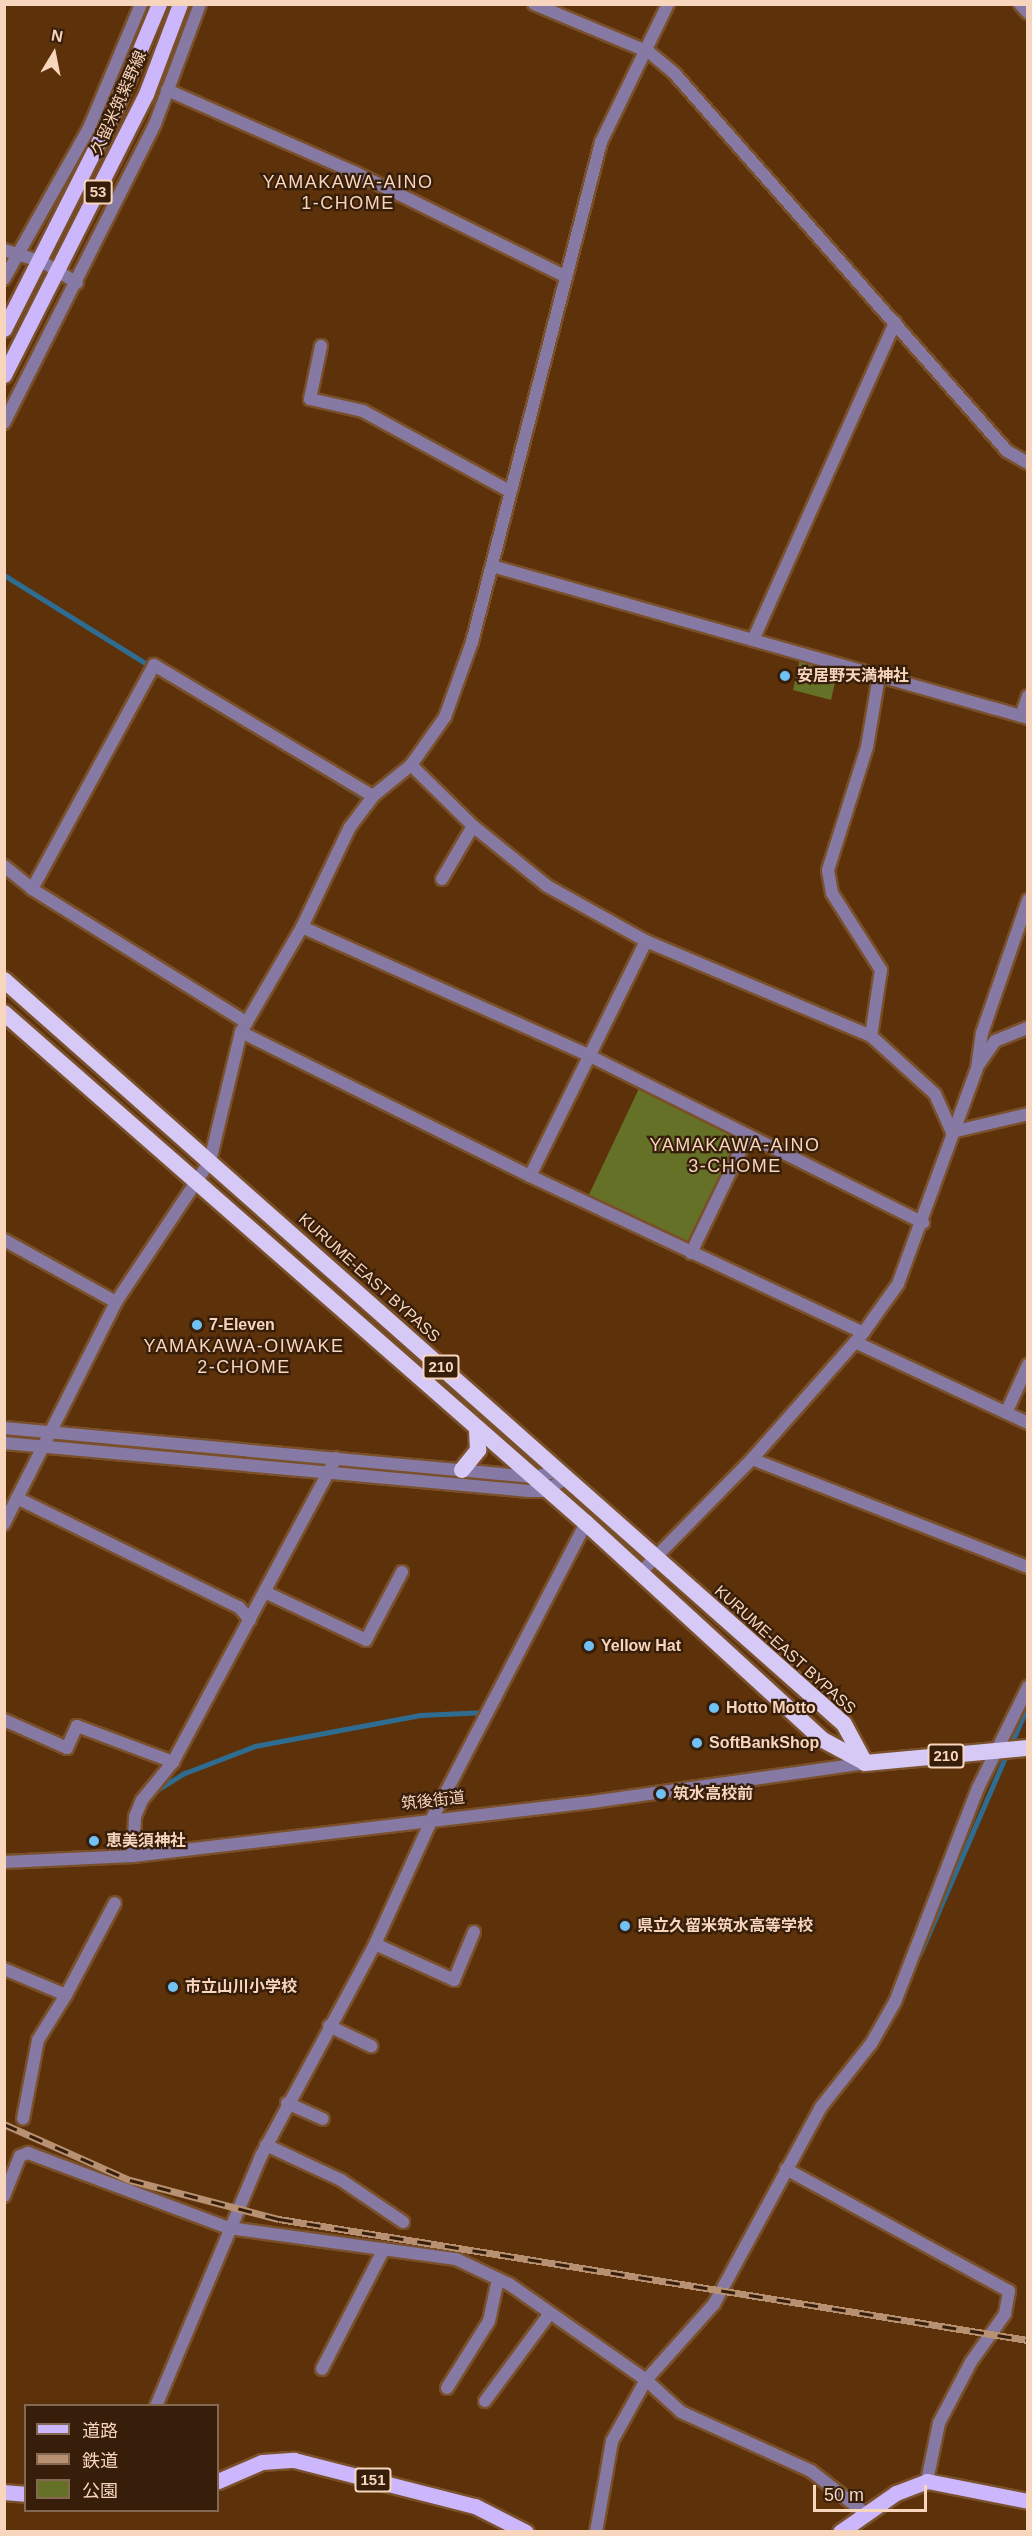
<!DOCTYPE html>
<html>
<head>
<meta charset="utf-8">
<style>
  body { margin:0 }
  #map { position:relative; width:1032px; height:2536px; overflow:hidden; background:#5d320a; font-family:Helvetica,"Noto Sans JP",sans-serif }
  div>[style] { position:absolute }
  .green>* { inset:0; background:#657126 }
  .stream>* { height:4.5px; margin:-2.25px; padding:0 2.25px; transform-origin:2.25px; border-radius:2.25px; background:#2f6c91 }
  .roads { filter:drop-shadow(2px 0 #79502a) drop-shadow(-2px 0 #79502a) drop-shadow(0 2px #79502a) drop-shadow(0 -2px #79502a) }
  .minor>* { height:12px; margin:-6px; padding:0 6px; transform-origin:6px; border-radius:6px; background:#867aa4 }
  .tertiary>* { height:12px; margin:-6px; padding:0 6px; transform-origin:6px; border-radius:6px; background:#867aa4 }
  .primary>* { height:15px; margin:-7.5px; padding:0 7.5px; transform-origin:7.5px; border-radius:7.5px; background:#ccb7fc }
  .trunk>* { height:16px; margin:-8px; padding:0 8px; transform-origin:8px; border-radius:8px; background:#d6c9f6 }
  .rail>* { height:7px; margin-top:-3.5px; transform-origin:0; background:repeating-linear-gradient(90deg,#371e0a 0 14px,#b79172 0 28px); box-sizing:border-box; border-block:2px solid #b79172 }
  .dots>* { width:16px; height:16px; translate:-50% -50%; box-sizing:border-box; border:3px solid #371e0a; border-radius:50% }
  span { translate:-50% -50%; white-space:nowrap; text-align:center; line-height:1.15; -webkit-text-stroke:4.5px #371e0a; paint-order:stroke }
  .shield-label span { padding:2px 4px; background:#371e0a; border:2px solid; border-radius:4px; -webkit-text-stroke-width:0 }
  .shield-label { font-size:15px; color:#f8d6be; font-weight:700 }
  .street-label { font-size:16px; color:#f8d6be }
  .poi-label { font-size:16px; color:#f8d6be; font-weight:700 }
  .left { translate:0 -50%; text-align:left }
  .neighbourhood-label { font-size:18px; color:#f8d6be; letter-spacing:1.5px }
  .frame { position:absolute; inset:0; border:6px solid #f8d6be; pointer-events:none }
  .legend { position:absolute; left:24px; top:2404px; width:195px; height:108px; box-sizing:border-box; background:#371e0a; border:2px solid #846852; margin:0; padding:8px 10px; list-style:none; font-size:18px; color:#f8d6be }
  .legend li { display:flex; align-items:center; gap:12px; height:30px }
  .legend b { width:30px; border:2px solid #846852 }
  .north { position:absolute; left:24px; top:24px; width:60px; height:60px; -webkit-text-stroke:4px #371e0a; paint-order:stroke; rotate:10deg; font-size:16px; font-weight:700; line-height:24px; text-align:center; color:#f8d6be }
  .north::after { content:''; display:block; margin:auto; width:21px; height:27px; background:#f8d6be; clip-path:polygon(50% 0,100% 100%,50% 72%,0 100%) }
  .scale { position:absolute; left:813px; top:2485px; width:114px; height:27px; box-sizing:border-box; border:3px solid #f8d6be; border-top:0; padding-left:8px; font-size:18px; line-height:21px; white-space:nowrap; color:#f8d6be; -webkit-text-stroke:4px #371e0a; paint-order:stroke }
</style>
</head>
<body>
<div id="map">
  <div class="green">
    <i style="clip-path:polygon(801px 654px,839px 665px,831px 700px,793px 690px)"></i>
    <i style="clip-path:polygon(642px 1082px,748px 1135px,691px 1253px,585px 1203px)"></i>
  </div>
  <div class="stream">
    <i style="left:4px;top:575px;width:174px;rotate:31.9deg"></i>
    <i style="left:338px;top:782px;width:31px;rotate:32deg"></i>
    <i style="left:1011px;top:1744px;width:42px;rotate:-65.9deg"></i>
    <i style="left:154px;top:1792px;width:36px;rotate:-32deg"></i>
    <i style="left:185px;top:1773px;width:75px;rotate:-21.1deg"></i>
    <i style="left:255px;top:1746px;width:168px;rotate:-10.6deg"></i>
    <i style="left:420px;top:1715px;width:66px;rotate:-2.6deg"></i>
    <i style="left:920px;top:1954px;width:217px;rotate:-66.6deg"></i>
  </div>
  <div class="roads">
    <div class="minor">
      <i style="left:534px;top:4px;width:125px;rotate:22.7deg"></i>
      <i style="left:649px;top:52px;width:33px;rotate:40deg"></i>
      <i style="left:674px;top:73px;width:504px;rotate:48.62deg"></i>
      <i style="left:1007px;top:451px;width:24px;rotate:30deg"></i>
      <i style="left:1020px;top:4px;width:12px;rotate:48deg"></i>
      <i style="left:167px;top:90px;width:204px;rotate:23.7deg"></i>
      <i style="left:354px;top:172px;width:237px;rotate:26.3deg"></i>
      <i style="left:4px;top:250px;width:39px;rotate:17deg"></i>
      <i style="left:41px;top:261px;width:42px;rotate:31.4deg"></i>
      <i style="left:4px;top:279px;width:173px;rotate:-60.6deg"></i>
      <i style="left:89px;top:128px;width:134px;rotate:-67.2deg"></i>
      <i style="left:321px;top:346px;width:54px;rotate:101.7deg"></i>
      <i style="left:310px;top:399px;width:54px;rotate:12.8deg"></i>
      <i style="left:363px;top:411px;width:166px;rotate:28.7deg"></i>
      <i style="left:4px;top:423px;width:335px;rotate:-63.2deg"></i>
      <i style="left:155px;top:124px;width:128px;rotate:-69.4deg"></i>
      <i style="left:492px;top:566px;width:557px;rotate:15.83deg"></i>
      <i style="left:753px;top:640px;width:348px;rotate:-65.9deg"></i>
      <i style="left:1021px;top:716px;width:21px;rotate:-71deg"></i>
      <i style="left:411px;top:765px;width:87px;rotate:44.5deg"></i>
      <i style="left:473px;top:826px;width:95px;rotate:39deg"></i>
      <i style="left:547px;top:886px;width:113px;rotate:29.1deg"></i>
      <i style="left:646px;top:941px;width:244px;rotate:22.9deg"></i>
      <i style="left:871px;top:1036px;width:86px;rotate:42.2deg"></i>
      <i style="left:935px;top:1094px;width:42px;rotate:65.9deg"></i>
      <i style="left:4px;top:866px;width:36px;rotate:39deg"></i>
      <i style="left:32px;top:889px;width:253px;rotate:31.9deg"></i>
      <i style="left:442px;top:879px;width:61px;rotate:-59.7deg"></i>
      <i style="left:32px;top:889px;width:255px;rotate:-61.4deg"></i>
      <i style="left:154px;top:665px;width:255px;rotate:30.9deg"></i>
      <i style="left:302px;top:927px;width:313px;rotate:24.1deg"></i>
      <i style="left:588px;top:1055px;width:375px;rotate:26.6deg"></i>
      <i style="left:241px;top:1032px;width:323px;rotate:26.5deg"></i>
      <i style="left:530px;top:1176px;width:368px;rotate:25.2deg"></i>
      <i style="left:871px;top:1036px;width:67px;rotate:-81.4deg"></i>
      <i style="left:881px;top:970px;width:91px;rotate:-122.5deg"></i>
      <i style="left:832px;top:893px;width:23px;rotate:-100deg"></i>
      <i style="left:828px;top:870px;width:129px;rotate:-72.4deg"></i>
      <i style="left:867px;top:747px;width:72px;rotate:-80.4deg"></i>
      <i style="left:979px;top:1064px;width:28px;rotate:-55deg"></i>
      <i style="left:995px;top:1041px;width:35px;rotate:-22deg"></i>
      <i style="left:952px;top:1132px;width:78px;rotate:-13.3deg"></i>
      <i style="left:530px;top:1176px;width:262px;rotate:-63.7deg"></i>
      <i style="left:4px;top:1240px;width:128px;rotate:29deg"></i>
      <i style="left:691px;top:1253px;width:131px;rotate:-64.2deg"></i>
      <i style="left:855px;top:1342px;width:191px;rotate:25.1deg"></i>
      <i style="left:1007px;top:1411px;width:51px;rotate:-65.5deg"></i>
      <i style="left:752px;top:1459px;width:296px;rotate:21.4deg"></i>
      <i style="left:17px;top:1498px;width:247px;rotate:26.2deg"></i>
      <i style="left:239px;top:1607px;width:17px;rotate:50deg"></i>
      <i style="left:4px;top:1524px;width:249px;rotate:-63.2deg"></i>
      <i style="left:116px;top:1302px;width:169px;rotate:-56.3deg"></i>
      <i style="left:210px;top:1161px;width:133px;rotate:-76.5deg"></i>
      <i style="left:241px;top:1032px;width:121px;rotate:-59.8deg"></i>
      <i style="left:302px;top:927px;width:111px;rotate:-64.4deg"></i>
      <i style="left:350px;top:827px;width:39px;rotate:-53deg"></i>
      <i style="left:373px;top:796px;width:49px;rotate:-39.2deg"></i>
      <i style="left:411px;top:765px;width:59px;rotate:-54.7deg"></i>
      <i style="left:445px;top:717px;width:80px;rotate:-70.2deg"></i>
      <i style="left:472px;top:642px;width:516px;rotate:-75.53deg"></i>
      <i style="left:601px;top:142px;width:153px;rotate:-64.1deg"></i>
      <i style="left:640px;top:1573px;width:160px;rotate:-45.5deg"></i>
      <i style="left:752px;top:1459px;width:168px;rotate:-48.6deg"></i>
      <i style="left:863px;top:1333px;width:60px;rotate:-54.5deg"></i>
      <i style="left:898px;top:1284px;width:230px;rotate:-69.9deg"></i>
      <i style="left:977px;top:1068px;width:35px;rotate:-82deg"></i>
      <i style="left:982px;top:1033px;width:141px;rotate:-70.9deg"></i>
      <i style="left:265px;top:1592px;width:112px;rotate:25.4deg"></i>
      <i style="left:366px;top:1640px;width:77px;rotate:-62.1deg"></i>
      <i style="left:4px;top:1720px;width:69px;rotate:24deg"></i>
      <i style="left:67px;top:1748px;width:24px;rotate:-66deg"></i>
      <i style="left:77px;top:1726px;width:103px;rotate:20.6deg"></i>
      <i style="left:133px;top:1856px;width:39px;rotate:-87deg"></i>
      <i style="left:135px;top:1817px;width:18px;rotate:-68deg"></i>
      <i style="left:142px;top:1800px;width:49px;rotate:-50.8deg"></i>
      <i style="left:173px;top:1762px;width:345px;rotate:-61.8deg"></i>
      <i style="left:375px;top:1944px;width:87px;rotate:24.5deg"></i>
      <i style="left:454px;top:1980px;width:52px;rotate:-67.4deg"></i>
      <i style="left:4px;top:1969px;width:67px;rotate:22.8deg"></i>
      <i style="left:66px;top:1995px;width:53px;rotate:121.9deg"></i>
      <i style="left:38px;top:2040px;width:80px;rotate:100.8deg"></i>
      <i style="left:66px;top:1995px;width:104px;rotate:-62deg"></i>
      <i style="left:329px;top:2026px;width:47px;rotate:25.5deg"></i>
      <i style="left:287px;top:2103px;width:39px;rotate:24deg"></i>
      <i style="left:266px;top:2145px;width:83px;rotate:25deg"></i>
      <i style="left:341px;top:2180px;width:75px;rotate:34.1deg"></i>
      <i style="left:786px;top:2169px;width:254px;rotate:28.7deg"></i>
      <i style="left:1009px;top:2291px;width:23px;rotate:100deg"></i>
      <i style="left:1005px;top:2314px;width:59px;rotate:125.3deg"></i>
      <i style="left:971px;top:2362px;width:69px;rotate:117.7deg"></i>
      <i style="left:939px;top:2423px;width:59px;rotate:101.7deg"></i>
      <i style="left:4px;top:2196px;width:43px;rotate:-68.2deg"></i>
      <i style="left:20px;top:2156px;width:9px;rotate:-21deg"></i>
      <i style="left:28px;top:2153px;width:215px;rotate:20.5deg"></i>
      <i style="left:229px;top:2228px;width:229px;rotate:7.8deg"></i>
      <i style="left:456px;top:2259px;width:59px;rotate:25.3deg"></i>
      <i style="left:509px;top:2284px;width:167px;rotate:35deg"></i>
      <i style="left:646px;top:2380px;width:47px;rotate:42.4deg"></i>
      <i style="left:681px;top:2412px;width:143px;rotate:24.4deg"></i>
      <i style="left:811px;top:2471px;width:68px;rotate:37.9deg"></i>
      <i style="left:322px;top:2369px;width:135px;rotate:-62.7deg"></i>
      <i style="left:447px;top:2388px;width:79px;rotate:-57.9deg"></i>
      <i style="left:489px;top:2321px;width:43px;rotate:-77.9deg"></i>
      <i style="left:485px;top:2401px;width:109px;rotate:-53.5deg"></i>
      <i style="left:156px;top:2406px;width:271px;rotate:-67.2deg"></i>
      <i style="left:261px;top:2156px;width:241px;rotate:-61.7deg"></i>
      <i style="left:375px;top:1944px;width:140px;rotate:-65.5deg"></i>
      <i style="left:433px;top:1817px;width:331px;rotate:-62.5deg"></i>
      <i style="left:596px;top:2532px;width:92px;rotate:-80deg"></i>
      <i style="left:612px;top:2441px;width:70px;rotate:-60.9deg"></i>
      <i style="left:646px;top:2380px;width:102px;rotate:-48.2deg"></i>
      <i style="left:714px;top:2304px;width:224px;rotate:-61.5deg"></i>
      <i style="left:821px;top:2107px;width:80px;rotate:-51.6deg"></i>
      <i style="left:871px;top:2044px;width:48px;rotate:-60.3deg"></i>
      <i style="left:895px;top:2002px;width:230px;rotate:-68.8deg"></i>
      <i style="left:978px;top:1788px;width:113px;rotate:-63.7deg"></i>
    </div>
    <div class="tertiary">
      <i style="left:4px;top:1428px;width:531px;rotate:5.29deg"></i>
      <i style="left:533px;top:1477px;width:26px;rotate:-13deg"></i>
      <i style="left:4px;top:1443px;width:527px;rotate:5.22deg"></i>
      <i style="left:529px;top:1491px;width:16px"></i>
      <i style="left:545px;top:1491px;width:26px;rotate:-31deg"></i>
      <i style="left:4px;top:1862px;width:129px;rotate:-2.7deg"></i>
      <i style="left:133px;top:1856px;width:469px;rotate:-6.7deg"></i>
      <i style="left:599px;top:1801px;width:269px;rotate:-8.1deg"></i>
    </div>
    <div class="primary">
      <i style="left:4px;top:329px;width:246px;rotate:-63.2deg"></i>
      <i style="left:115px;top:109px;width:114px;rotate:-67.3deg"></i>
      <i style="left:4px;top:375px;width:315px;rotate:-63.2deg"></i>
      <i style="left:146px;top:94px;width:96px;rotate:-69.3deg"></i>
      <i style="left:218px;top:2481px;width:48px;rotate:-23.4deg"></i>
      <i style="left:262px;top:2462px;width:32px;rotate:-4deg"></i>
      <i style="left:294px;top:2460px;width:187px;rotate:14.3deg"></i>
      <i style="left:475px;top:2506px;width:57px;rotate:27deg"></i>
      <i style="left:4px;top:2492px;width:22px;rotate:5deg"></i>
      <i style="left:840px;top:2532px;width:68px;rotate:-34.9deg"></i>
      <i style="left:896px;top:2493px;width:33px;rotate:-21deg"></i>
      <i style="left:927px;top:2481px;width:103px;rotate:11.2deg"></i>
    </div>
    <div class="trunk">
      <i style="left:4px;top:980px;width:1122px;rotate:41.53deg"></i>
      <i style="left:844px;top:1724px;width:44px;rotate:61.7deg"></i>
      <i style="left:4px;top:1013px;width:774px;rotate:41.23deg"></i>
      <i style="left:586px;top:1523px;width:321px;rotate:42.5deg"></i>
      <i style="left:823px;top:1740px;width:47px;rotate:28.2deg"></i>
      <i style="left:462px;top:1470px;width:26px;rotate:-51deg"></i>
      <i style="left:478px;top:1450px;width:22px;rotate:-93deg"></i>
      <i style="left:865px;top:1763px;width:164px;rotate:-5.3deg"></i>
    </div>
  </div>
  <div class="rail">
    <i style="left:4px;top:2124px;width:138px;rotate:24deg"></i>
    <i style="left:130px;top:2180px;width:154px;rotate:14.7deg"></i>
    <i style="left:279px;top:2219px;width:759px;rotate:9.18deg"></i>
  </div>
  <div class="dots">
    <i style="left:785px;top:676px;background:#70c1f4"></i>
    <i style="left:197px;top:1325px;background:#70c1f4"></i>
    <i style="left:589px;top:1646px;background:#70c1f4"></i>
    <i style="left:714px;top:1708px;background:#70c1f4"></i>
    <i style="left:697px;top:1743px;background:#70c1f4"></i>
    <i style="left:661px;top:1794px;background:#70c1f4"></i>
    <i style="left:94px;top:1841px;background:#70c1f4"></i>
    <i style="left:625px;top:1926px;background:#70c1f4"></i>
    <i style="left:173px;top:1987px;background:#70c1f4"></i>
  </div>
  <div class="shield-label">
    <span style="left:98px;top:192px">53</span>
    <span style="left:441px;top:1367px">210</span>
    <span style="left:946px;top:1756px">210</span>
    <span style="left:373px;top:2480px">151</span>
  </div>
  <div class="street-label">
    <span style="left:119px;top:103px;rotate:-66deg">久留米筑紫野線</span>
    <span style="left:369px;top:1278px;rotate:42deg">KURUME-EAST BYPASS</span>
    <span style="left:785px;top:1650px;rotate:42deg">KURUME-EAST BYPASS</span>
    <span style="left:433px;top:1801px;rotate:-6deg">筑後街道</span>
  </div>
  <div class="poi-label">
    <span class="left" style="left:797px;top:676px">安居野天満神社</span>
    <span class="left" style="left:209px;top:1325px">7-Eleven</span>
    <span class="left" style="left:601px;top:1646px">Yellow Hat</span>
    <span class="left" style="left:726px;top:1708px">Hotto Motto</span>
    <span class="left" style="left:709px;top:1743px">SoftBankShop</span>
    <span class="left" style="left:673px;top:1794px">筑水高校前</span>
    <span class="left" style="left:106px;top:1841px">恵美須神社</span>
    <span class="left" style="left:637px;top:1926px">県立久留米筑水高等学校</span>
    <span class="left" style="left:185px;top:1987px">市立山川小学校</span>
  </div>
  <div class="neighbourhood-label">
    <span style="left:348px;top:193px">YAMAKAWA-AINO<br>1-CHOME</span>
    <span style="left:735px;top:1156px">YAMAKAWA-AINO<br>3-CHOME</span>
    <span style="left:244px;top:1357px">YAMAKAWA-OIWAKE<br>2-CHOME</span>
  </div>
  <div class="frame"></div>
  <ul class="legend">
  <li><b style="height:8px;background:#ccb7fc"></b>道路</li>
  <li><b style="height:8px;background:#b79172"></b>鉄道</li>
  <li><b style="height:16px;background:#657126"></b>公園</li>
  </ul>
  <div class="north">N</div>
  <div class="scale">50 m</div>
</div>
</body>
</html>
